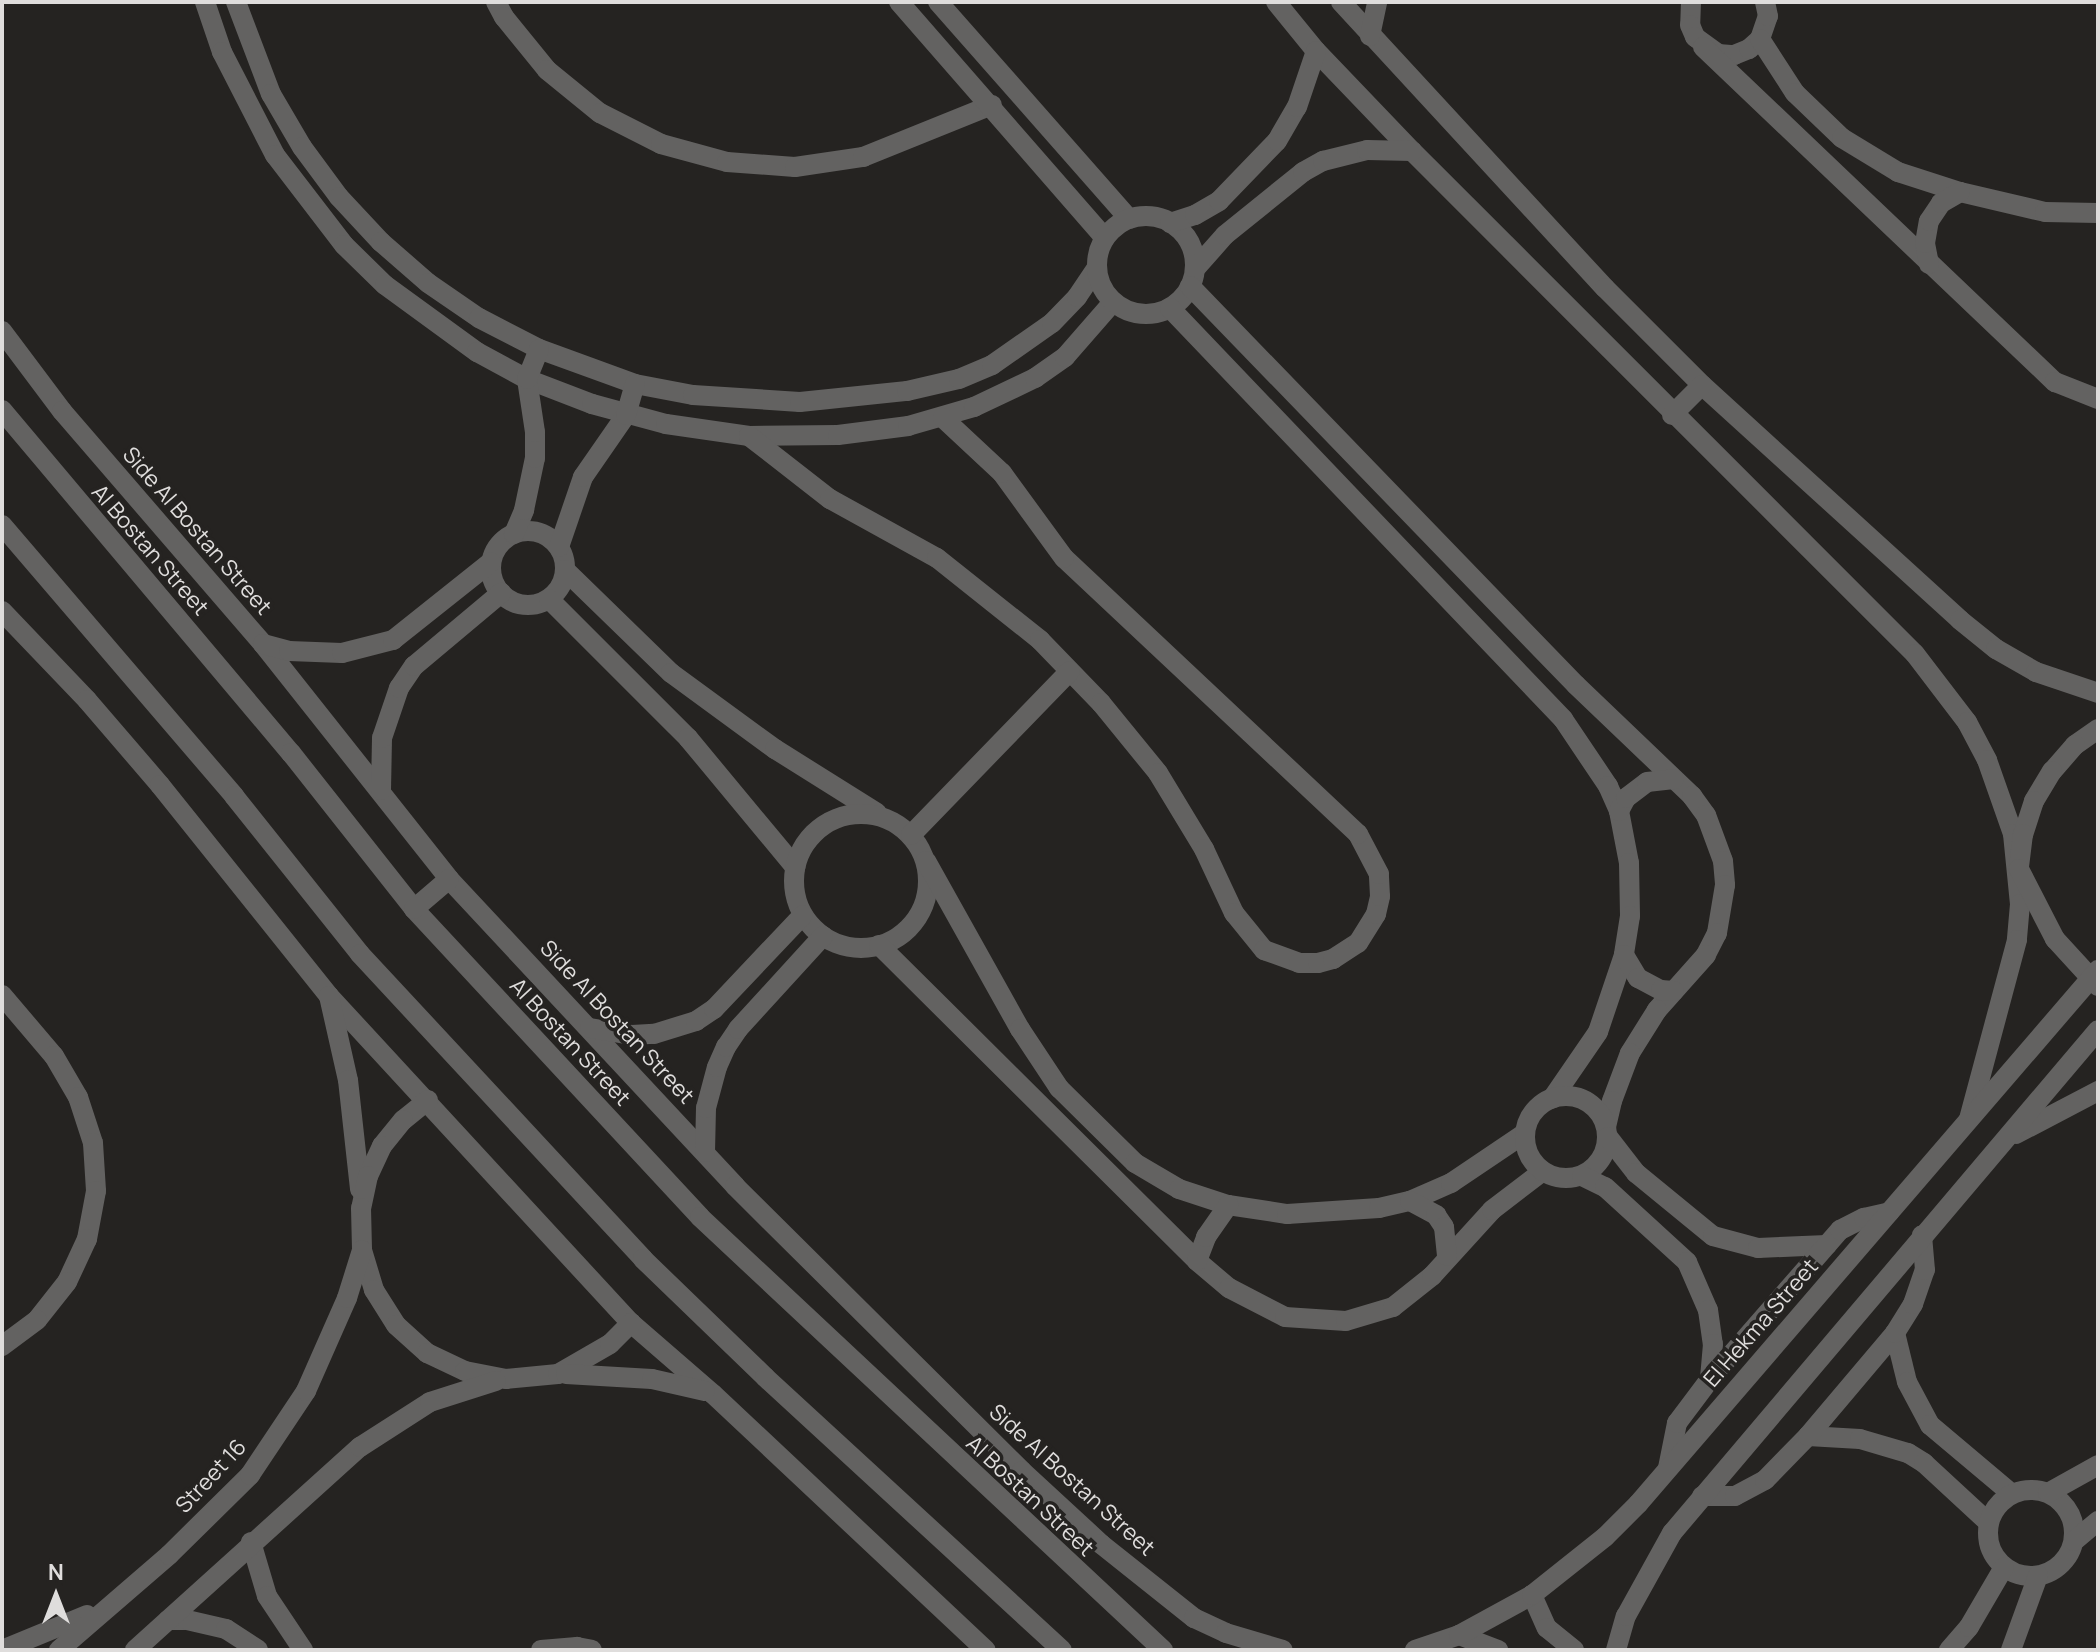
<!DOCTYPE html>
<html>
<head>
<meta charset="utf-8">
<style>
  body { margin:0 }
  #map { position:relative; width:2100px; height:1652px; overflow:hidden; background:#252321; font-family:Manrope,sans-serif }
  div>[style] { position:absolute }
  .minor>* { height:20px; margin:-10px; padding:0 10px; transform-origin:10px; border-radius:10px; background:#636261 }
  .minor>.ring { margin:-10px; padding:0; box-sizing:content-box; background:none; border:20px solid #636261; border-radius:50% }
  span { translate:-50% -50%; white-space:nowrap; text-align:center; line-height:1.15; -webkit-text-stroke:7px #252321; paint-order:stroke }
  .street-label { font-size:22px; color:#dfdddc }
  .frame { position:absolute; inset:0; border:4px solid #dfdddc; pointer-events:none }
  .north { position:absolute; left:16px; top:1556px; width:80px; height:80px; -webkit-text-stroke:6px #252321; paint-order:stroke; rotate:0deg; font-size:22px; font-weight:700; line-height:32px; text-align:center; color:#dfdddc }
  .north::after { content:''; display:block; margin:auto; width:28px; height:36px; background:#dfdddc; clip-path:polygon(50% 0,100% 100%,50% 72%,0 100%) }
</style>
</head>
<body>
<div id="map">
  <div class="minor">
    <i style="left:205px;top:2px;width:53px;rotate:71.2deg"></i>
    <i style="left:222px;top:52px;width:116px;rotate:62.8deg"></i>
    <i style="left:275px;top:155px;width:113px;rotate:52.5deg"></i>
    <i style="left:344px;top:245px;width:57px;rotate:44.3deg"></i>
    <i style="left:385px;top:285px;width:114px;rotate:36.1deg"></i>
    <i style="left:477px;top:352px;width:57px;rotate:28.4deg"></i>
    <i style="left:527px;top:379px;width:70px;rotate:21deg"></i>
    <i style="left:592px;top:404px;width:77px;rotate:15.1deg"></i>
    <i style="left:666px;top:424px;width:84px;rotate:8.2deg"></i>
    <i style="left:749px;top:436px;width:89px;rotate:-0.6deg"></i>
    <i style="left:838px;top:435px;width:71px;rotate:-7.3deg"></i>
    <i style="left:908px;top:426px;width:69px;rotate:-16.1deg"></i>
    <i style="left:974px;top:407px;width:68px;rotate:-25.4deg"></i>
    <i style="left:1035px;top:378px;width:37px;rotate:-35deg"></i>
    <i style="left:1065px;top:357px;width:73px;rotate:-48.9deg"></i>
    <i style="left:236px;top:2px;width:98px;rotate:69.2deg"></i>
    <i style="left:271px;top:94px;width:61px;rotate:59.7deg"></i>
    <i style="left:302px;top:147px;width:62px;rotate:53.5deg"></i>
    <i style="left:339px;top:197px;width:62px;rotate:47deg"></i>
    <i style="left:381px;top:242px;width:62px;rotate:41.1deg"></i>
    <i style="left:428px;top:283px;width:62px;rotate:34.5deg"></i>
    <i style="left:479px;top:318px;width:68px;rotate:27.3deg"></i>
    <i style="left:539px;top:349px;width:102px;rotate:20deg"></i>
    <i style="left:635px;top:384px;width:59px;rotate:10.7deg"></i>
    <i style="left:693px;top:395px;width:107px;rotate:3.7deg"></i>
    <i style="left:800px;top:402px;width:108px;rotate:-5.9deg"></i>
    <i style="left:907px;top:391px;width:53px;rotate:-13deg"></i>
    <i style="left:959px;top:379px;width:36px;rotate:-23deg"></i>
    <i style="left:992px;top:365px;width:73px;rotate:-35deg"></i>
    <i style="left:1052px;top:323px;width:36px;rotate:-46deg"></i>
    <i style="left:1077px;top:297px;width:34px;rotate:-56deg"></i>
    <i style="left:496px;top:2px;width:17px;rotate:62deg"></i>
    <i style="left:504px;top:17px;width:68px;rotate:50.9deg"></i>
    <i style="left:547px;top:70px;width:68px;rotate:39.1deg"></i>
    <i style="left:600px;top:113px;width:68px;rotate:26.9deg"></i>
    <i style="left:661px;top:144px;width:68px;rotate:15.3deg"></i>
    <i style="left:727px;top:162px;width:68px;rotate:4.2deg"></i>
    <i style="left:795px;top:167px;width:69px;rotate:-8.4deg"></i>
    <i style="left:863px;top:157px;width:139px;rotate:-22deg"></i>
    <i style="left:899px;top:2px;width:313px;rotate:48.9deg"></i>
    <i style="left:938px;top:2px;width:289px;rotate:48.6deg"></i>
    <i style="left:1276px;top:2px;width:63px;rotate:50.8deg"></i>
    <i style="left:1316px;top:51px;width:139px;rotate:46.2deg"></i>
    <i style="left:1412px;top:151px;width:711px;rotate:45deg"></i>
    <i style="left:1915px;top:654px;width:86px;rotate:52.6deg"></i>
    <i style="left:1967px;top:722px;width:43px;rotate:62.2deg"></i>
    <i style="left:1987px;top:760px;width:78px;rotate:70.6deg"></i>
    <i style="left:2013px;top:834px;width:70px;rotate:84.3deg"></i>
    <i style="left:2020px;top:904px;width:36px;rotate:95deg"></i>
    <i style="left:2017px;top:940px;width:185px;rotate:105deg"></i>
    <i style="left:1341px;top:2px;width:389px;rotate:47.3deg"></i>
    <i style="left:1605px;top:288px;width:137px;rotate:45deg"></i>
    <i style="left:1702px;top:385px;width:349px;rotate:42.3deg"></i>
    <i style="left:1960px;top:620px;width:46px;rotate:38.9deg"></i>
    <i style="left:1996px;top:649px;width:46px;rotate:29.9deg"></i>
    <i style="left:2036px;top:672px;width:65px;rotate:18.7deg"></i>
    <i style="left:1691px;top:2px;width:23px;rotate:92deg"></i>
    <i style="left:1690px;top:25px;width:13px;rotate:67deg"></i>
    <i style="left:1695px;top:37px;width:29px;rotate:36deg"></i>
    <i style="left:1718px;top:54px;width:16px;rotate:4deg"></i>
    <i style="left:1734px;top:55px;width:16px;rotate:-22deg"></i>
    <i style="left:1749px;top:49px;width:15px;rotate:-42deg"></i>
    <i style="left:1760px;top:39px;width:24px;rotate:-71deg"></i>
    <i style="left:1768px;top:16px;width:14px;rotate:-102deg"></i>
    <i style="left:1370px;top:36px;width:35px;rotate:-78deg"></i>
    <i style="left:1760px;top:39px;width:64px;rotate:57.1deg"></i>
    <i style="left:1795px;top:93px;width:65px;rotate:43.8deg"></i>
    <i style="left:1842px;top:138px;width:66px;rotate:31.3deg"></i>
    <i style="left:1898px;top:172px;width:65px;rotate:17.9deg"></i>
    <i style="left:1960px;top:192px;width:87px;rotate:13.2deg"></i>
    <i style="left:2045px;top:212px;width:53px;rotate:1.1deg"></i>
    <i style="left:1703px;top:47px;width:486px;rotate:43.6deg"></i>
    <i style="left:2055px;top:382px;width:46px;rotate:21.6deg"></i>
    <i class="ring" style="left:1097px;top:216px;width:78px;height:78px"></i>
    <i style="left:1170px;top:223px;width:26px;rotate:-18deg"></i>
    <i style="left:1195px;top:215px;width:28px;rotate:-30deg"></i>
    <i style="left:1219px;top:201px;width:83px;rotate:-46deg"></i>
    <i style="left:1277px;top:141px;width:39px;rotate:-60deg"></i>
    <i style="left:1297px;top:107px;width:59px;rotate:-71.3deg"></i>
    <i style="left:1929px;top:264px;width:21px;rotate:-101deg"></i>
    <i style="left:1925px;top:243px;width:22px;rotate:-80deg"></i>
    <i style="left:1929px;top:221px;width:22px;rotate:-56deg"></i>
    <i style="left:1941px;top:203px;width:22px;rotate:-30deg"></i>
    <i style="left:1195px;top:269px;width:45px;rotate:-48.6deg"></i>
    <i style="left:1225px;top:235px;width:100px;rotate:-38.9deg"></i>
    <i style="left:1303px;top:172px;width:23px;rotate:-29deg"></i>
    <i style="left:1323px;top:161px;width:45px;rotate:-14deg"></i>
    <i style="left:1367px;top:150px;width:45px;rotate:1.3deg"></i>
    <i style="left:1190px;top:286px;width:555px;rotate:45.95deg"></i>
    <i style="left:1576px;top:685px;width:161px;rotate:43.7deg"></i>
    <i style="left:1692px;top:796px;width:24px;rotate:54deg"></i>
    <i style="left:1706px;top:815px;width:49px;rotate:69.7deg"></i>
    <i style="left:1723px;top:861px;width:24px;rotate:85deg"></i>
    <i style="left:1725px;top:885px;width:49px;rotate:99.5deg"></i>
    <i style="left:1717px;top:933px;width:25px;rotate:117deg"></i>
    <i style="left:1706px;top:955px;width:74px;rotate:131.7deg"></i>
    <i style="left:1657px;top:1010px;width:51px;rotate:122.1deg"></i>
    <i style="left:1630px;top:1053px;width:51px;rotate:110.6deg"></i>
    <i style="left:1612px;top:1101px;width:26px;rotate:103deg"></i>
    <i style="left:1170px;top:308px;width:569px;rotate:46.28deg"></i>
    <i style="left:1563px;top:719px;width:81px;rotate:56.1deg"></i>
    <i style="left:1608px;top:786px;width:27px;rotate:66deg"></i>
    <i style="left:1619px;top:811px;width:53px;rotate:79.1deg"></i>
    <i style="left:1629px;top:863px;width:53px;rotate:88.9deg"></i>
    <i style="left:1630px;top:916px;width:39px;rotate:99deg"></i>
    <i style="left:1624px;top:955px;width:81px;rotate:108.7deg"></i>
    <i style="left:1598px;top:1032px;width:81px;rotate:124.5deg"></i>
    <i style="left:2px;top:331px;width:100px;rotate:53.1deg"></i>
    <i style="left:62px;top:411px;width:308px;rotate:49.2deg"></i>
    <i style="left:263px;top:644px;width:300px;rotate:51.6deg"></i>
    <i style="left:449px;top:879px;width:420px;rotate:47deg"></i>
    <i style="left:735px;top:1186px;width:404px;rotate:44.8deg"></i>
    <i style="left:1022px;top:1471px;width:108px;rotate:42.7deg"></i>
    <i style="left:1101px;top:1544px;width:119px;rotate:38.5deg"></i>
    <i style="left:1194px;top:1618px;width:35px;rotate:25deg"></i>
    <i style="left:1226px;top:1633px;width:59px;rotate:16.6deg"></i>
    <i style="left:2px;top:410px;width:449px;rotate:49.9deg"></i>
    <i style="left:291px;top:753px;width:199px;rotate:51.7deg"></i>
    <i style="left:414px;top:909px;width:420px;rotate:47.1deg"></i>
    <i style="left:700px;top:1217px;width:634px;rotate:43.08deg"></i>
    <i style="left:1672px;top:415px;width:42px;rotate:-45deg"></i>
    <i style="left:749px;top:436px;width:103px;rotate:37.9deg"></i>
    <i style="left:830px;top:499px;width:122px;rotate:28.9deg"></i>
    <i style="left:937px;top:558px;width:132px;rotate:38.5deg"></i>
    <i style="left:1040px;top:640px;width:88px;rotate:45.9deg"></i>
    <i style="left:1101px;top:703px;width:90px;rotate:50.8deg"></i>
    <i style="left:1158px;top:773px;width:89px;rotate:58.8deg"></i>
    <i style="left:1204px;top:849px;width:71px;rotate:64.9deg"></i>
    <i style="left:1234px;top:913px;width:48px;rotate:51deg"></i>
    <i style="left:1264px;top:950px;width:37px;rotate:20deg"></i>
    <i style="left:1299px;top:963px;width:19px"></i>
    <i style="left:1318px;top:963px;width:16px;rotate:-15deg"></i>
    <i style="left:1333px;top:959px;width:30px;rotate:-33deg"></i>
    <i style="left:1358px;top:943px;width:34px;rotate:-58deg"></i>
    <i style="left:1376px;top:914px;width:18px;rotate:-77deg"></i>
    <i style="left:1380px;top:896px;width:22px;rotate:-93deg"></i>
    <i style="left:1379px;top:874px;width:45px;rotate:-117.7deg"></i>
    <i style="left:1358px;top:834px;width:403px;rotate:-136.8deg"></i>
    <i style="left:1064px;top:558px;width:105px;rotate:-126.1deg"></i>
    <i style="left:1002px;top:473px;width:81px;rotate:-137deg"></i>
    <i style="left:2px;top:525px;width:357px;rotate:49.4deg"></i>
    <i style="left:234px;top:796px;width:202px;rotate:51.4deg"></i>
    <i style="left:360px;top:954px;width:416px;rotate:47.1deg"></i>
    <i style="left:643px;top:1259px;width:170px;rotate:44deg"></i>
    <i style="left:765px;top:1377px;width:403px;rotate:42.6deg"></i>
    <i class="ring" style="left:491px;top:531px;width:54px;height:54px"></i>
    <i style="left:514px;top:534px;width:26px;rotate:-67deg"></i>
    <i style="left:524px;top:510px;width:53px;rotate:-78.1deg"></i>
    <i style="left:535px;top:458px;width:26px;rotate:-90deg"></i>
    <i style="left:535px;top:432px;width:54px;rotate:-98.6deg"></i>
    <i style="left:527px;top:379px;width:32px;rotate:-68deg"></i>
    <i style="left:559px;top:547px;width:74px;rotate:-71.1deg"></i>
    <i style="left:583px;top:477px;width:75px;rotate:-55.3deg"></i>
    <i style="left:626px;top:415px;width:32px;rotate:-74deg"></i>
    <i style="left:565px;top:570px;width:148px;rotate:44.2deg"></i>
    <i style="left:671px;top:673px;width:129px;rotate:36.2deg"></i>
    <i style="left:775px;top:749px;width:120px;rotate:32.1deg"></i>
    <i style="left:549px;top:599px;width:197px;rotate:45deg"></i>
    <i style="left:688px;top:738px;width:168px;rotate:50.3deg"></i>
    <i style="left:2px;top:611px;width:123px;rotate:46.3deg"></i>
    <i style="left:87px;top:700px;width:112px;rotate:49.3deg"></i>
    <i style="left:160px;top:785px;width:270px;rotate:51.3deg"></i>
    <i style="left:329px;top:996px;width:445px;rotate:47.3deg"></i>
    <i style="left:631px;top:1323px;width:108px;rotate:40.9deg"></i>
    <i style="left:713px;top:1394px;width:374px;rotate:43.2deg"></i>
    <i style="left:263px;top:644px;width:27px;rotate:15deg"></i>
    <i style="left:289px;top:651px;width:53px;rotate:2.2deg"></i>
    <i style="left:342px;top:653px;width:53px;rotate:-14.3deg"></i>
    <i style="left:393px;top:640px;width:125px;rotate:-38.5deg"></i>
    <i style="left:2098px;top:729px;width:28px;rotate:145deg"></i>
    <i style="left:2075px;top:745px;width:35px;rotate:131deg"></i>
    <i style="left:2052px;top:771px;width:35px;rotate:121deg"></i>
    <i style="left:2034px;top:801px;width:35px;rotate:108deg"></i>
    <i style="left:2023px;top:834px;width:35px;rotate:97deg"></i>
    <i style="left:2019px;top:869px;width:79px;rotate:62.8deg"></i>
    <i style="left:2055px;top:939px;width:64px;rotate:47.5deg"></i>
    <i style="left:381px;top:790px;width:52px;rotate:-88.9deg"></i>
    <i style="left:382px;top:738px;width:53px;rotate:-71.2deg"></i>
    <i style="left:399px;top:688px;width:27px;rotate:-56deg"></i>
    <i style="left:414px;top:666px;width:114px;rotate:-40deg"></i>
    <i style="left:1619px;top:811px;width:15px;rotate:-62deg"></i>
    <i style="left:1626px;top:798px;width:26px;rotate:-37deg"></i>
    <i style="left:1647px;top:782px;width:27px;rotate:-6deg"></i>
    <i class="ring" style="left:794px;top:814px;width:114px;height:114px"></i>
    <i style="left:911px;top:835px;width:228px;rotate:-45.9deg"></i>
    <i style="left:926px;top:861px;width:193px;rotate:60.8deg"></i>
    <i style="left:1020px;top:1029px;width:71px;rotate:56.5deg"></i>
    <i style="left:1059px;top:1088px;width:107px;rotate:44.6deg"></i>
    <i style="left:1135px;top:1163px;width:51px;rotate:30.6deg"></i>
    <i style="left:1179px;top:1189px;width:52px;rotate:18.1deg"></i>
    <i style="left:1228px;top:1205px;width:60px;rotate:8.7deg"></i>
    <i style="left:1287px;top:1214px;width:92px;rotate:-3.7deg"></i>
    <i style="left:1379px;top:1208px;width:32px;rotate:-13deg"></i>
    <i style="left:1410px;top:1201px;width:45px;rotate:-23.7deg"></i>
    <i style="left:1451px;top:1183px;width:89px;rotate:-34deg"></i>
    <i style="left:414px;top:909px;width:46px;rotate:-40.6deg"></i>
    <i style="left:879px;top:945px;width:448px;rotate:44.8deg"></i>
    <i style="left:1197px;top:1261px;width:42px;rotate:40.2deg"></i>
    <i style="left:1229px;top:1288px;width:63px;rotate:27.4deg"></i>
    <i style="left:1285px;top:1317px;width:61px;rotate:3.8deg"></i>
    <i style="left:1346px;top:1321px;width:49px;rotate:-16.6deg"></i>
    <i style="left:1393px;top:1307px;width:50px;rotate:-38.5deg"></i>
    <i style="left:1432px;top:1276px;width:89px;rotate:-47.7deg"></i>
    <i style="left:1492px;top:1210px;width:64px;rotate:-37.4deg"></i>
    <i style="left:1624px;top:955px;width:27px;rotate:59deg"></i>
    <i style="left:1638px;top:978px;width:26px;rotate:28deg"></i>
    <i style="left:1661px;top:990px;width:13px;rotate:4deg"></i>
    <i style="left:2px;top:995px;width:80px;rotate:49.6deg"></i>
    <i style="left:54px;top:1056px;width:48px;rotate:59.7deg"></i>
    <i style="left:78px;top:1097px;width:48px;rotate:71.9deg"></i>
    <i style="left:93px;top:1143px;width:48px;rotate:86.4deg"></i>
    <i style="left:96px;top:1191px;width:49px;rotate:100.6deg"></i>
    <i style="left:87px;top:1239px;width:47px;rotate:114.9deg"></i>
    <i style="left:67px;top:1282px;width:48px;rotate:128.3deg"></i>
    <i style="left:37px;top:1320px;width:44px;rotate:143.4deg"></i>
    <i style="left:329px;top:996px;width:86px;rotate:77.3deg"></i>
    <i style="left:348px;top:1080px;width:110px;rotate:83.7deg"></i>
    <i style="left:590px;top:1028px;width:43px;rotate:9.5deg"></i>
    <i style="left:632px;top:1035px;width:22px;rotate:-3deg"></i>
    <i style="left:654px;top:1034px;width:44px;rotate:-17.2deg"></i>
    <i style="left:696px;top:1021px;width:22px;rotate:-34deg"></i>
    <i style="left:714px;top:1009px;width:129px;rotate:-46.6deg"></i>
    <i class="ring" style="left:1525px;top:1096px;width:62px;height:62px"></i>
    <i style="left:428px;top:1100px;width:32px;rotate:141deg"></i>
    <i style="left:403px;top:1120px;width:33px;rotate:129deg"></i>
    <i style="left:382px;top:1146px;width:33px;rotate:115deg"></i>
    <i style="left:368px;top:1176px;width:33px;rotate:102deg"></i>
    <i style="left:361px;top:1208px;width:42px;rotate:88.6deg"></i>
    <i style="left:362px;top:1250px;width:42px;rotate:73.3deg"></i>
    <i style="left:374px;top:1290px;width:41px;rotate:57.8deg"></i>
    <i style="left:396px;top:1325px;width:42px;rotate:42.1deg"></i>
    <i style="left:427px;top:1353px;width:42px;rotate:25.3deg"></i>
    <i style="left:465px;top:1371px;width:42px;rotate:11deg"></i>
    <i style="left:506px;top:1379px;width:52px;rotate:-5.5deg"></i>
    <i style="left:558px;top:1374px;width:60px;rotate:-30deg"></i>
    <i style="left:610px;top:1344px;width:30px;rotate:-45deg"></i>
    <i style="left:2016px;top:1134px;width:93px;rotate:-27.7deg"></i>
    <i style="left:1608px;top:1137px;width:46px;rotate:52.1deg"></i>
    <i style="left:1636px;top:1173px;width:99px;rotate:39.3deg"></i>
    <i style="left:1713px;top:1236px;width:47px;rotate:14.9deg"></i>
    <i style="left:1758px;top:1248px;width:69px;rotate:-2.5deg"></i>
    <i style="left:705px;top:1152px;width:44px;rotate:-88.7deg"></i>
    <i style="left:706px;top:1108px;width:42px;rotate:-75deg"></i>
    <i style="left:717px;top:1067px;width:22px;rotate:-66deg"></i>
    <i style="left:726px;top:1047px;width:22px;rotate:-56deg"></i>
    <i style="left:738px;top:1029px;width:126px;rotate:-47.6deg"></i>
    <i style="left:1582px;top:1176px;width:25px;rotate:26deg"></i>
    <i style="left:1605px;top:1187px;width:111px;rotate:42.4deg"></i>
    <i style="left:1687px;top:1262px;width:52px;rotate:66.4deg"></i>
    <i style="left:1708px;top:1310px;width:34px;rotate:82deg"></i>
    <i style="left:1713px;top:1344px;width:35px;rotate:95deg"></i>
    <i style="left:1410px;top:1201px;width:30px;rotate:28deg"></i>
    <i style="left:1436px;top:1215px;width:14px;rotate:56deg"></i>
    <i style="left:1444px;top:1227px;width:29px;rotate:84deg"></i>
    <i style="left:1197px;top:1261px;width:26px;rotate:-69deg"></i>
    <i style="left:1206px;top:1237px;width:39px;rotate:-55deg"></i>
    <i style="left:1895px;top:1333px;width:50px;rotate:76.2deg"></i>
    <i style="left:1907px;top:1382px;width:49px;rotate:61.9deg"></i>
    <i style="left:1930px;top:1425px;width:107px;rotate:40.1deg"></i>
    <i style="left:566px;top:1374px;width:86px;rotate:3.3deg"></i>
    <i style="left:652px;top:1379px;width:54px;rotate:12.8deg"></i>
    <i style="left:1808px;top:1436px;width:52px;rotate:3.3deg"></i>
    <i style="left:1860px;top:1439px;width:50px;rotate:16.3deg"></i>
    <i style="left:1908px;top:1453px;width:19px;rotate:32deg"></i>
    <i style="left:1924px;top:1463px;width:87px;rotate:42.7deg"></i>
    <i style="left:1668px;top:1468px;width:46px;rotate:-78.7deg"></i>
    <i style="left:1677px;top:1423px;width:55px;rotate:-53.1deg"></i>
    <i style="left:1710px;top:1379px;width:198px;rotate:-48.9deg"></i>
    <i style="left:1840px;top:1230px;width:27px;rotate:-27deg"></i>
    <i style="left:1864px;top:1218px;width:26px;rotate:-13deg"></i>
    <i class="ring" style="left:1988px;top:1490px;width:66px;height:66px"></i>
    <i style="left:2048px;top:1493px;width:57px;rotate:-29.2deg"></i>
    <i style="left:1702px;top:1496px;width:33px"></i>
    <i style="left:1735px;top:1496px;width:34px;rotate:-28deg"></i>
    <i style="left:1765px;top:1480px;width:62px;rotate:-45.7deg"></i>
    <i style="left:1808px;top:1436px;width:135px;rotate:-49.8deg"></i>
    <i style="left:1895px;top:1333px;width:34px;rotate:-58deg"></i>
    <i style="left:1913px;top:1304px;width:36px;rotate:-71deg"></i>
    <i style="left:1925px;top:1270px;width:35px;rotate:-95deg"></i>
    <i style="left:2074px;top:1541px;width:31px;rotate:-40deg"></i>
    <i style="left:251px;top:1542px;width:56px;rotate:73.5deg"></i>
    <i style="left:267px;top:1596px;width:65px;rotate:56.3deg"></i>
    <i style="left:1532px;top:1595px;width:36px;rotate:66deg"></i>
    <i style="left:1547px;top:1628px;width:35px;rotate:39deg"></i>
    <i style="left:168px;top:1620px;width:19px"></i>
    <i style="left:187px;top:1620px;width:40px;rotate:13deg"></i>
    <i style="left:226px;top:1629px;width:38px;rotate:33deg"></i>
    <i style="left:1459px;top:1635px;width:42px;rotate:21deg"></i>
    <i style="left:2px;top:1650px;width:92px;rotate:-22.4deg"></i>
    <i style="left:59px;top:1650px;width:145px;rotate:-40.8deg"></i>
    <i style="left:169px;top:1555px;width:114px;rotate:-44.6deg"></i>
    <i style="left:250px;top:1475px;width:101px;rotate:-56.3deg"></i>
    <i style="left:306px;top:1391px;width:102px;rotate:-66.2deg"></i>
    <i style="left:347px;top:1298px;width:50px;rotate:-72.6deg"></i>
    <i style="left:135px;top:1650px;width:303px;rotate:-42.1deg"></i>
    <i style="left:360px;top:1447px;width:83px;rotate:-32.7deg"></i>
    <i style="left:430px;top:1402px;width:69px;rotate:-17.7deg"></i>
    <i style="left:541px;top:1650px;width:36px;rotate:-5deg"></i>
    <i style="left:577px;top:1647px;width:15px;rotate:11deg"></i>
    <i style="left:1415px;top:1650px;width:46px;rotate:-18.8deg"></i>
    <i style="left:1459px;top:1635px;width:83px;rotate:-28.7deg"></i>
    <i style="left:1532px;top:1595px;width:93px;rotate:-38.5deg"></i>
    <i style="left:1605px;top:1537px;width:47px;rotate:-45deg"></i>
    <i style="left:1638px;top:1504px;width:705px;rotate:-49.26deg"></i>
    <i style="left:1616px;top:1650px;width:35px;rotate:-74deg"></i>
    <i style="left:1626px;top:1616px;width:95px;rotate:-61deg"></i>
    <i style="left:1672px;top:1533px;width:659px;rotate:-49.74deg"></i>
    <i style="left:1949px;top:1650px;width:30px;rotate:-49deg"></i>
    <i style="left:1969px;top:1627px;width:69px;rotate:-59.7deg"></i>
    <i style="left:2011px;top:1650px;width:79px;rotate:-70deg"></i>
  </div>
  <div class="street-label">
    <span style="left:197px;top:531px;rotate:49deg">Side Al Bostan Street</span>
    <span style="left:150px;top:550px;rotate:49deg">Al Bostan Street</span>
    <span style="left:617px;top:1022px;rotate:47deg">Side Al Bostan Street</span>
    <span style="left:570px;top:1042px;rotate:47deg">Al Bostan Street</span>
    <span style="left:1761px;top:1323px;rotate:-49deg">El Hekma Street</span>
    <span style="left:211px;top:1476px;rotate:-47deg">Street 16</span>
    <span style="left:1072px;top:1480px;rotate:42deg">Side Al Bostan Street</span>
    <span style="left:1030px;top:1496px;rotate:43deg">Al Bostan Street</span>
  </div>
  <div class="frame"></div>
  <div class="north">N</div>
</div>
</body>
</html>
